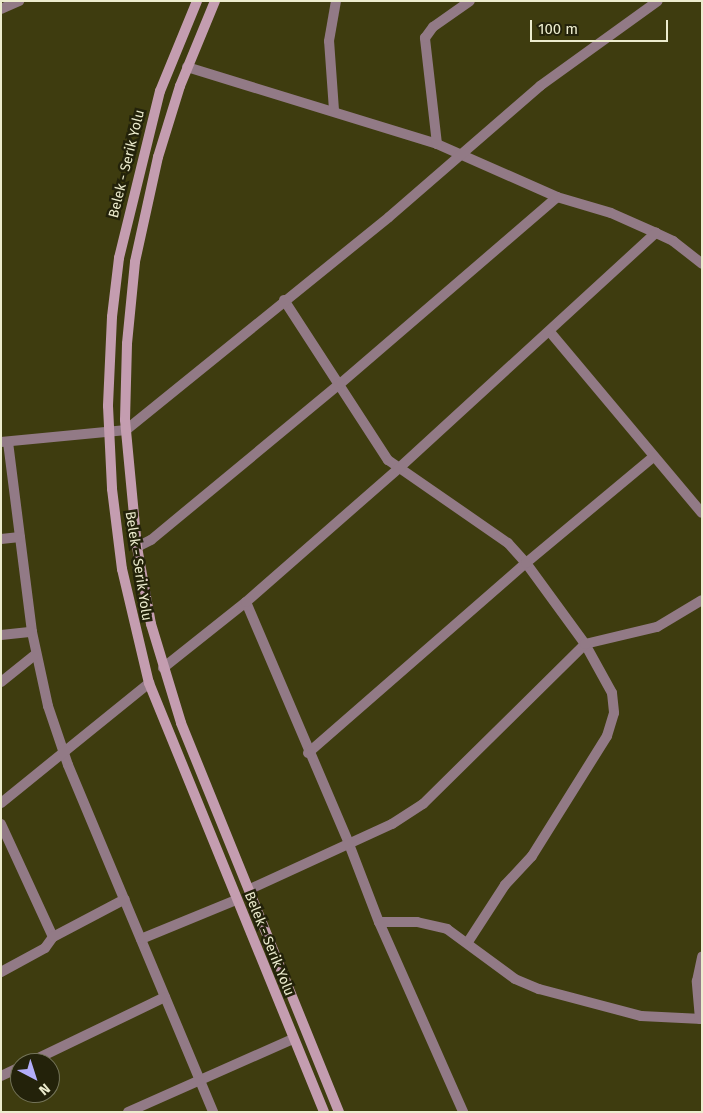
<!DOCTYPE html>
<html>
<head>
<meta charset="utf-8">
<style>
  body { margin:0 }
  #map { position:relative; width:703px; height:1113px; overflow:hidden; background:#3e3c0f; font-family:"Fira Sans",sans-serif }
  div>[style] { position:absolute }
  .street>* { height:10px; margin:-5px; padding:0 5px; transform-origin:5px; border-radius:5px; background:#927a86 }
  .secondary>* { height:10px; margin:-5px; padding:0 5px; transform-origin:5px; border-radius:5px; background:#c49db0 }
  span { translate:-50% -50%; white-space:nowrap; text-align:center; line-height:1.15; -webkit-text-stroke:5px #23220a; paint-order:stroke }
  .street-label { font-size:14px; color:#ececce }
  .frame { position:absolute; inset:0; border:2px solid #ececce; pointer-events:none }
  .north { position:absolute; left:10px; top:1053px; width:50px; height:50px; box-sizing:border-box; background:#23220a; border:1px solid #737358; border-radius:50%; rotate:140deg; font-size:14px; font-weight:700; line-height:20px; text-align:center; color:#ececce }
  .north::after { content:''; display:block; margin:auto; width:18px; height:22px; background:#b2adf9; clip-path:polygon(50% 0,100% 100%,50% 72%,0 100%) }
  .scale { position:absolute; left:530px; top:20px; width:138px; height:22px; box-sizing:border-box; border:2px solid #ececce; border-top:0; padding-left:6px; font-size:15px; line-height:18px; white-space:nowrap; color:#ececce; -webkit-text-stroke:4px #23220a; paint-order:stroke }
</style>
</head>
<body>
<div id="map">
  <div class="street">
    <i style="left:1px;top:9px;width:20px;rotate:-24deg"></i>
    <i style="left:187px;top:67px;width:262px;rotate:17.1deg"></i>
    <i style="left:437px;top:144px;width:131px;rotate:23.8deg"></i>
    <i style="left:557px;top:197px;width:56px;rotate:16.5deg"></i>
    <i style="left:611px;top:213px;width:49px;rotate:24deg"></i>
    <i style="left:656px;top:233px;width:19px;rotate:25deg"></i>
    <i style="left:673px;top:241px;width:37px;rotate:38deg"></i>
    <i style="left:334px;top:110px;width:69px;rotate:-94.1deg"></i>
    <i style="left:329px;top:41px;width:41px;rotate:-80.1deg"></i>
    <i style="left:437px;top:144px;width:107px;rotate:-96.5deg"></i>
    <i style="left:425px;top:38px;width:14px;rotate:-54deg"></i>
    <i style="left:433px;top:27px;width:45px;rotate:-35.1deg"></i>
    <i style="left:284px;top:300px;width:191px;rotate:57deg"></i>
    <i style="left:388px;top:460px;width:146px;rotate:34.7deg"></i>
    <i style="left:508px;top:543px;width:27px;rotate:48deg"></i>
    <i style="left:526px;top:563px;width:100px;rotate:53.9deg"></i>
    <i style="left:585px;top:644px;width:56px;rotate:61.1deg"></i>
    <i style="left:612px;top:693px;width:20px;rotate:84deg"></i>
    <i style="left:614px;top:713px;width:24px;rotate:107deg"></i>
    <i style="left:607px;top:736px;width:142px;rotate:122deg"></i>
    <i style="left:532px;top:856px;width:40px;rotate:133deg"></i>
    <i style="left:505px;top:885px;width:68px;rotate:123deg"></i>
    <i style="left:550px;top:332px;width:236px;rotate:50deg"></i>
    <i style="left:1px;top:442px;width:126px;rotate:-5.5deg"></i>
    <i style="left:126px;top:430px;width:338px;rotate:-39deg"></i>
    <i style="left:389px;top:217px;width:200px;rotate:-40.9deg"></i>
    <i style="left:540px;top:86px;width:145px;rotate:-35.8deg"></i>
    <i style="left:8px;top:442px;width:192px;rotate:82.8deg"></i>
    <i style="left:32px;top:632px;width:76px;rotate:77.8deg"></i>
    <i style="left:48px;top:706px;width:62px;rotate:71.3deg"></i>
    <i style="left:68px;top:765px;width:376px;rotate:67.3deg"></i>
    <i style="left:1px;top:539px;width:19px;rotate:-6deg"></i>
    <i style="left:137px;top:547px;width:16px;rotate:-27deg"></i>
    <i style="left:151px;top:540px;width:246px;rotate:-39.6deg"></i>
    <i style="left:341px;top:383px;width:285px;rotate:-40.7deg"></i>
    <i style="left:246px;top:602px;width:263px;rotate:66.9deg"></i>
    <i style="left:349px;top:844px;width:84px;rotate:69deg"></i>
    <i style="left:379px;top:922px;width:208px;rotate:66.1deg"></i>
    <i style="left:1px;top:635px;width:31px;rotate:-6deg"></i>
    <i style="left:163px;top:668px;width:106px;rotate:-38.5deg"></i>
    <i style="left:246px;top:602px;width:202px;rotate:-41.2deg"></i>
    <i style="left:398px;top:469px;width:350px;rotate:-42.5deg"></i>
    <i style="left:1px;top:682px;width:45px;rotate:-38.7deg"></i>
    <i style="left:308px;top:753px;width:289px;rotate:-41.1deg"></i>
    <i style="left:526px;top:563px;width:165px;rotate:-39.8deg"></i>
    <i style="left:1px;top:803px;width:191px;rotate:-39deg"></i>
    <i style="left:1px;top:824px;width:124px;rotate:65.3deg"></i>
    <i style="left:250px;top:889px;width:156px;rotate:-24.6deg"></i>
    <i style="left:392px;top:824px;width:37px;rotate:-33deg"></i>
    <i style="left:423px;top:804px;width:228px;rotate:-44.6deg"></i>
    <i style="left:585px;top:644px;width:74px;rotate:-13.3deg"></i>
    <i style="left:657px;top:627px;width:52px;rotate:-31deg"></i>
    <i style="left:379px;top:922px;width:38px"></i>
    <i style="left:417px;top:922px;width:31px;rotate:13deg"></i>
    <i style="left:447px;top:929px;width:84px;rotate:36.3deg"></i>
    <i style="left:515px;top:979px;width:26px;rotate:23deg"></i>
    <i style="left:539px;top:989px;width:106px;rotate:14.8deg"></i>
    <i style="left:641px;top:1016px;width:61px;rotate:2.8deg"></i>
    <i style="left:141px;top:939px;width:103px;rotate:-22.3deg"></i>
    <i style="left:1px;top:972px;width:50px;rotate:-28.6deg"></i>
    <i style="left:45px;top:948px;width:14px;rotate:-54deg"></i>
    <i style="left:53px;top:937px;width:81px;rotate:-27.8deg"></i>
    <i style="left:700px;top:1019px;width:38px;rotate:-95deg"></i>
    <i style="left:697px;top:981px;width:25px;rotate:-78deg"></i>
    <i style="left:28px;top:1063px;width:152px;rotate:-25.7deg"></i>
    <i style="left:1px;top:1076px;width:21px;rotate:-25deg"></i>
    <i style="left:128px;top:1112px;width:180px;rotate:-23.9deg"></i>
  </div>
  <div class="secondary">
    <i style="left:197px;top:1px;width:97px;rotate:112.3deg"></i>
    <i style="left:160px;top:91px;width:172px;rotate:103.8deg"></i>
    <i style="left:119px;top:258px;width:59px;rotate:96.8deg"></i>
    <i style="left:112px;top:317px;width:89px;rotate:92.6deg"></i>
    <i style="left:108px;top:406px;width:83px;rotate:87.2deg"></i>
    <i style="left:112px;top:489px;width:81px;rotate:82.9deg"></i>
    <i style="left:122px;top:569px;width:117px;rotate:76.7deg"></i>
    <i style="left:149px;top:683px;width:463px;rotate:67.8deg"></i>
    <i style="left:215px;top:1px;width:92px;rotate:112.4deg"></i>
    <i style="left:180px;top:86px;width:74px;rotate:107.2deg"></i>
    <i style="left:158px;top:157px;width:107px;rotate:102.4deg"></i>
    <i style="left:135px;top:262px;width:82px;rotate:95.6deg"></i>
    <i style="left:127px;top:344px;width:76px;rotate:91.5deg"></i>
    <i style="left:125px;top:420px;width:128px;rotate:84.6deg"></i>
    <i style="left:137px;top:547px;width:78px;rotate:79.7deg"></i>
    <i style="left:151px;top:624px;width:103px;rotate:73.1deg"></i>
    <i style="left:181px;top:723px;width:420px;rotate:67.9deg"></i>
  </div>
  <div class="street-label">
    <span style="left:127px;top:164px;rotate:-76deg">Belek - Serik Yolu</span>
    <span style="left:138px;top:566px;rotate:81deg">Belek - Serik Yolu</span>
    <span style="left:269px;top:944px;rotate:68deg">Belek - Serik Yolu</span>
  </div>
  <div class="frame"></div>
  <div class="north">N</div>
  <div class="scale">100 m</div>
</div>
</body>
</html>
